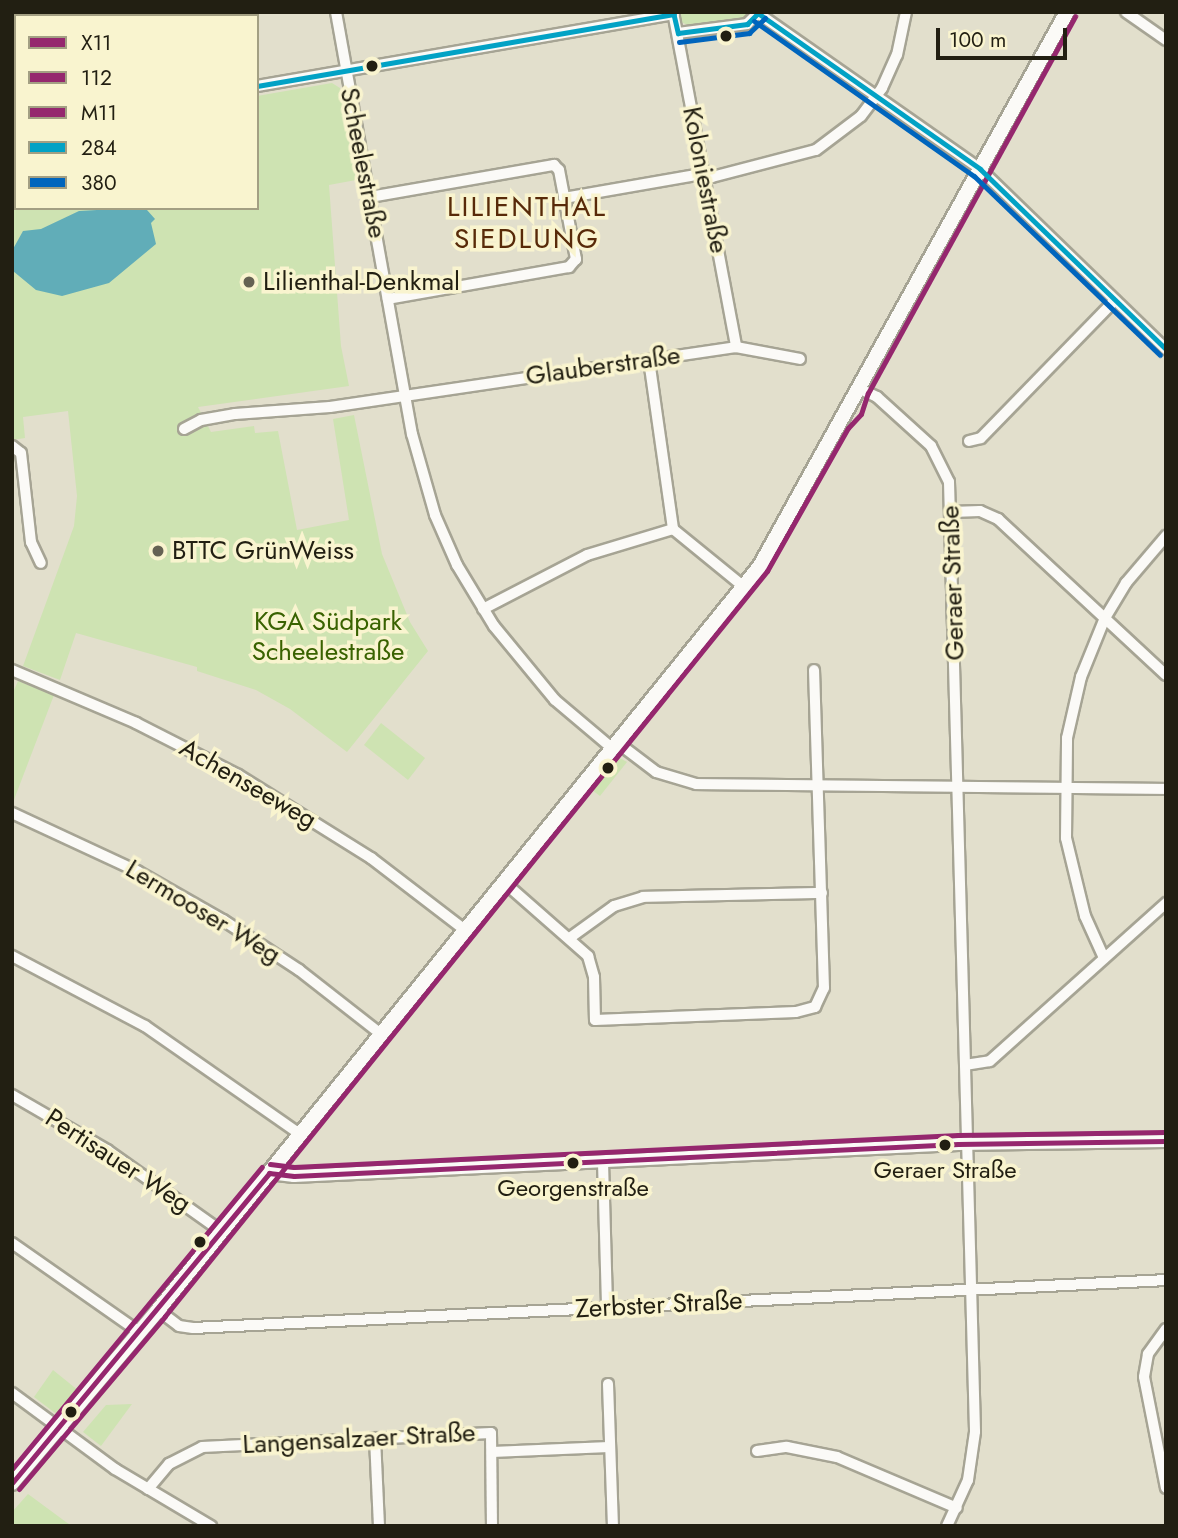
<!DOCTYPE html>
<html>
<head>
<meta charset="utf-8">
<style>
  body { margin:0 }
  #map { position:relative; width:1178px; height:1538px; overflow:hidden; background:#e2dfcc; font-family:Jost,sans-serif }
  div>[style] { position:absolute }
  .green>* { inset:0; background:#cee3b2 }
  .water>* { inset:0; background:#61adb8 }
  .roads { filter:drop-shadow(2px 0 #a6a494) drop-shadow(-2px 0 #a6a494) drop-shadow(0 2px #a6a494) drop-shadow(0 -2px #a6a494) }
  .minor>* { height:10px; margin:-5px; padding:0 5px; transform-origin:5px; border-radius:5px; background:#fbfaf7 }
  .tertiary>* { height:12px; margin:-6px; padding:0 6px; transform-origin:6px; border-radius:6px; background:#fbfaf7 }
  .secondary>* { height:14px; margin:-7px; padding:0 7px; transform-origin:7px; border-radius:7px; background:#fbfaf7 }
  .bus-1>* { height:5px; margin:-2.5px; padding:0 2.5px; transform-origin:2.5px; border-radius:2.5px; background:#95276e }
  .bus-2>* { height:5px; margin:-2.5px; padding:0 2.5px; transform-origin:2.5px; border-radius:2.5px; background:#95276e }
  .bus-3>* { height:5px; margin:-2.5px; padding:0 2.5px; transform-origin:2.5px; border-radius:2.5px; background:#95276e }
  .bus-4>* { height:5px; margin:-2.5px; padding:0 2.5px; transform-origin:2.5px; border-radius:2.5px; background:#02a2c5 }
  .bus-5>* { height:5px; margin:-2.5px; padding:0 2.5px; transform-origin:2.5px; border-radius:2.5px; background:#0065bd }
  .dots>* { width:19px; height:19px; translate:-50% -50%; box-sizing:border-box; border:4px solid #f9f4cf; border-radius:50% }
  span { translate:-50% -50%; white-space:nowrap; text-align:center; line-height:1.15; -webkit-text-stroke:7px #f9f4cf; paint-order:stroke }
  .bus-label { font-size:24px; color:#221f12 }
  .street-label { font-size:26px; color:#221f12 }
  .poi-label { font-size:26px; color:#221f12 }
  .left { translate:0 -50%; text-align:left }
  .park-label { font-size:26px; color:#396201 }
  .neighbourhood-label { font-size:28px; color:#582a09; letter-spacing:2px }
  .frame { position:absolute; inset:0; border:14px solid #221f12; pointer-events:none }
  .legend { position:absolute; left:14px; top:14px; width:245px; height:196px; box-sizing:border-box; background:#f9f4cf; border:2px solid #a39f83; margin:0; padding:9px 12px; list-style:none; font-size:21px; color:#221f12 }
  .legend li { display:flex; align-items:center; gap:14px; height:35px }
  .legend b { width:35px; border:2px solid #a39f83 }
  .scale { position:absolute; left:936px; top:28px; width:131px; height:32px; box-sizing:border-box; border:4px solid #221f12; border-top:0; padding-left:9px; font-size:21px; line-height:24px; white-space:nowrap; color:#221f12; -webkit-text-stroke:5px #f9f4cf; paint-order:stroke }
</style>
</head>
<body>
<div id="map">
  <div class="green">
    <i style="clip-path:polygon(678px 12px,754px 12px,745px 19px,694px 28px,679px 21px)"></i>
    <i style="clip-path:polygon(332px 83px,340px 88px,356px 180px,329px 185px,341px 346px,349px 386px,198px 407px,211px 432px,254px 426px,255px 433px,278px 431px,297px 530px,349px 520px,333px 419px,354px 415px,382px 554px,410px 622px,428px 651px,347px 752px,290px 709px,256px 690px,197px 671px,197px 667px,76px 633px,60px 680px,23px 666px,74px 526px,77px 496px,68px 411px,23px 417px,25px 438px,12px 440px,12px 139px,16px 138px,16px 208px,257px 208px,257px 96px)"></i>
    <i style="clip-path:polygon(18px 681px,54px 695px,12px 805px,12px 695px)"></i>
    <i style="clip-path:polygon(381px 723px,425px 758px,408px 780px,364px 745px)"></i>
    <i style="clip-path:polygon(618px 757px,627px 762px,600px 796px,592px 790px)"></i>
    <i style="clip-path:polygon(53px 1370px,79px 1391px,59px 1416px,34px 1397px)"></i>
    <i style="clip-path:polygon(132px 1404px,101px 1446px,83px 1432px,106px 1405px)"></i>
    <i style="clip-path:polygon(28px 1494px,66px 1522px,72px 1526px,12px 1526px,12px 1512px)"></i>
  </div>
  <div class="water">
    <i style="clip-path:polygon(133px 208px,147px 210px,155px 219px,151px 223px,156px 244px,109px 283px,62px 296px,36px 290px,13px 271px,13px 249px,23px 231px,41px 229px,79px 211px)"></i>
  </div>
  <div class="roads">
    <div class="minor">
      <i style="left:336px;top:12px;width:429px;rotate:79.8deg"></i>
      <i style="left:412px;top:434px;width:84px;rotate:74.1deg"></i>
      <i style="left:435px;top:515px;width:55px;rotate:66.3deg"></i>
      <i style="left:457px;top:565px;width:71px;rotate:58.8deg"></i>
      <i style="left:494px;top:626px;width:96px;rotate:50.5deg"></i>
      <i style="left:555px;top:700px;width:76px;rotate:40.2deg"></i>
      <i style="left:673px;top:12px;width:341px;rotate:79.3deg"></i>
      <i style="left:1126px;top:12px;width:49px;rotate:35deg"></i>
      <i style="left:759px;top:14px;width:270px;rotate:35deg"></i>
      <i style="left:980px;top:169px;width:259px;rotate:44.1deg"></i>
      <i style="left:678px;top:33px;width:70px;rotate:-7.4deg"></i>
      <i style="left:747px;top:24px;width:17px;rotate:-45deg"></i>
      <i style="left:257px;top:86px;width:423px;rotate:-9.8deg"></i>
      <i style="left:12px;top:129px;width:4px;rotate:-14deg"></i>
      <i style="left:370px;top:197px;width:187px;rotate:-9.9deg"></i>
      <i style="left:554px;top:165px;width:7px;rotate:45deg"></i>
      <i style="left:559px;top:170px;width:91px;rotate:79.2deg"></i>
      <i style="left:576px;top:259px;width:11px;rotate:131deg"></i>
      <i style="left:569px;top:267px;width:184px;rotate:170deg"></i>
      <i style="left:564px;top:198px;width:134px;rotate:-9.9deg"></i>
      <i style="left:696px;top:175px;width:16px;rotate:7deg"></i>
      <i style="left:712px;top:177px;width:107px;rotate:-14.6deg"></i>
      <i style="left:816px;top:150px;width:56px;rotate:-37.1deg"></i>
      <i style="left:861px;top:116px;width:35px;rotate:-53deg"></i>
      <i style="left:882px;top:88px;width:36px;rotate:-66deg"></i>
      <i style="left:897px;top:55px;width:44px;rotate:-78.2deg"></i>
      <i style="left:649px;top:360px;width:171px;rotate:81.9deg"></i>
      <i style="left:673px;top:529px;width:92px;rotate:39.2deg"></i>
      <i style="left:860px;top:389px;width:19px;rotate:25deg"></i>
      <i style="left:877px;top:397px;width:73px;rotate:42.2deg"></i>
      <i style="left:931px;top:446px;width:40px;rotate:63.4deg"></i>
      <i style="left:949px;top:482px;width:950px;rotate:88.43deg"></i>
      <i style="left:975px;top:1432px;width:49px;rotate:98.3deg"></i>
      <i style="left:968px;top:1480px;width:51px;rotate:114.5deg"></i>
      <i style="left:184px;top:429px;width:19px;rotate:-28deg"></i>
      <i style="left:201px;top:420px;width:35px;rotate:-10deg"></i>
      <i style="left:235px;top:414px;width:95px;rotate:-4.2deg"></i>
      <i style="left:330px;top:407px;width:410px;rotate:-8.4deg"></i>
      <i style="left:736px;top:347px;width:65px;rotate:10.6deg"></i>
      <i style="left:969px;top:441px;width:12px;rotate:-14deg"></i>
      <i style="left:981px;top:438px;width:192px;rotate:-45.8deg"></i>
      <i style="left:12px;top:446px;width:11px;rotate:38deg"></i>
      <i style="left:21px;top:453px;width:90px;rotate:83.6deg"></i>
      <i style="left:31px;top:542px;width:23px;rotate:65deg"></i>
      <i style="left:951px;top:512px;width:29px;rotate:-2deg"></i>
      <i style="left:980px;top:511px;width:20px;rotate:24deg"></i>
      <i style="left:998px;top:519px;width:229px;rotate:42.9deg"></i>
      <i style="left:483px;top:609px;width:117px;rotate:-27.4deg"></i>
      <i style="left:587px;top:555px;width:90px;rotate:-16.8deg"></i>
      <i style="left:12px;top:670px;width:135px;rotate:23.1deg"></i>
      <i style="left:136px;top:723px;width:114px;rotate:27deg"></i>
      <i style="left:238px;top:775px;width:157px;rotate:32deg"></i>
      <i style="left:371px;top:858px;width:120px;rotate:37.5deg"></i>
      <i style="left:618px;top:743px;width:48px;rotate:37.3deg"></i>
      <i style="left:656px;top:772px;width:42px;rotate:16.7deg"></i>
      <i style="left:696px;top:784px;width:470px;rotate:0.6deg"></i>
      <i style="left:12px;top:813px;width:138px;rotate:24.9deg"></i>
      <i style="left:137px;top:871px;width:99px;rotate:29.7deg"></i>
      <i style="left:223px;top:920px;width:91px;rotate:33.3deg"></i>
      <i style="left:299px;top:970px;width:104px;rotate:38deg"></i>
      <i style="left:505px;top:883px;width:111px;rotate:41.3deg"></i>
      <i style="left:588px;top:956px;width:22px;rotate:74deg"></i>
      <i style="left:594px;top:977px;width:43px;rotate:88.7deg"></i>
      <i style="left:595px;top:1020px;width:201px;rotate:-2.3deg"></i>
      <i style="left:796px;top:1012px;width:20px;rotate:-15deg"></i>
      <i style="left:815px;top:1007px;width:21px;rotate:-65deg"></i>
      <i style="left:824px;top:988px;width:318px;rotate:-91.8deg"></i>
      <i style="left:571px;top:937px;width:53px;rotate:-35.8deg"></i>
      <i style="left:614px;top:906px;width:30px;rotate:-17deg"></i>
      <i style="left:643px;top:897px;width:179px;rotate:-1.3deg"></i>
      <i style="left:12px;top:956px;width:150px;rotate:27.8deg"></i>
      <i style="left:145px;top:1026px;width:189px;rotate:34.9deg"></i>
      <i style="left:1104px;top:958px;width:46px;rotate:-114.3deg"></i>
      <i style="left:1085px;top:916px;width:80px;rotate:-103.7deg"></i>
      <i style="left:1066px;top:838px;width:100px;rotate:-89.4deg"></i>
      <i style="left:1067px;top:738px;width:63px;rotate:-77.1deg"></i>
      <i style="left:1081px;top:677px;width:64px;rotate:-67.9deg"></i>
      <i style="left:1105px;top:618px;width:41px;rotate:-59deg"></i>
      <i style="left:1126px;top:583px;width:62px;rotate:-49.6deg"></i>
      <i style="left:965px;top:1065px;width:25px;rotate:-9deg"></i>
      <i style="left:990px;top:1061px;width:237px;rotate:-41.9deg"></i>
      <i style="left:12px;top:1095px;width:110px;rotate:30.1deg"></i>
      <i style="left:107px;top:1150px;width:140px;rotate:35.4deg"></i>
      <i style="left:603px;top:1162px;width:145px;rotate:88.4deg"></i>
      <i style="left:12px;top:1243px;width:155px;rotate:35deg"></i>
      <i style="left:158px;top:1310px;width:26px;rotate:37deg"></i>
      <i style="left:179px;top:1326px;width:14px;rotate:8deg"></i>
      <i style="left:193px;top:1328px;width:974px;rotate:-2.82deg"></i>
      <i style="left:1166px;top:1329px;width:31px;rotate:126deg"></i>
      <i style="left:1148px;top:1354px;width:23px;rotate:100deg"></i>
      <i style="left:1144px;top:1377px;width:113px;rotate:78.8deg"></i>
      <i style="left:608px;top:1384px;width:142px;rotate:88deg"></i>
      <i style="left:12px;top:1393px;width:128px;rotate:36.4deg"></i>
      <i style="left:115px;top:1469px;width:112px;rotate:30.7deg"></i>
      <i style="left:375px;top:1438px;width:88px;rotate:87.4deg"></i>
      <i style="left:757px;top:1451px;width:30px;rotate:-8deg"></i>
      <i style="left:787px;top:1447px;width:51px;rotate:11.3deg"></i>
      <i style="left:837px;top:1457px;width:130px;rotate:23deg"></i>
      <i style="left:492px;top:1452px;width:117px;rotate:-2.4deg"></i>
      <i style="left:148px;top:1489px;width:33px;rotate:-50deg"></i>
      <i style="left:169px;top:1464px;width:37px;rotate:-27deg"></i>
      <i style="left:202px;top:1447px;width:289px;rotate:-2.8deg"></i>
      <i style="left:491px;top:1433px;width:93px;rotate:89.4deg"></i>
    </div>
    <div class="tertiary">
      <i style="left:269px;top:1173px;width:25px;rotate:7deg"></i>
      <i style="left:294px;top:1176px;width:665px;rotate:-2.76deg"></i>
      <i style="left:958px;top:1144px;width:208px;rotate:-0.8deg"></i>
    </div>
    <div class="secondary">
      <i style="left:12px;top:1483px;width:226px;rotate:-49.8deg"></i>
      <i style="left:158px;top:1310px;width:957px;rotate:-51.02deg"></i>
      <i style="left:760px;top:566px;width:633px;rotate:-61.01deg"></i>
    </div>
  </div>
  <div class="bus-1">
    <i style="left:269px;top:1173px;width:25px;rotate:7deg"></i>
    <i style="left:294px;top:1176px;width:665px;rotate:-2.76deg"></i>
    <i style="left:958px;top:1144px;width:208px;rotate:-0.8deg"></i>
    <i style="left:12px;top:1483px;width:403px;rotate:-50.3deg"></i>
  </div>
  <div class="bus-2">
    <i style="left:19px;top:1489px;width:226px;rotate:-49.8deg"></i>
    <i style="left:165px;top:1316px;width:958px;rotate:-51.06deg"></i>
    <i style="left:767px;top:571px;width:164px;rotate:-60.5deg"></i>
    <i style="left:848px;top:428px;width:19px;rotate:-47deg"></i>
    <i style="left:861px;top:414px;width:22px;rotate:-72deg"></i>
    <i style="left:868px;top:393px;width:430px;rotate:-61.2deg"></i>
  </div>
  <div class="bus-3">
    <i style="left:270px;top:1164px;width:24px;rotate:7deg"></i>
    <i style="left:294px;top:1167px;width:665px;rotate:-2.76deg"></i>
    <i style="left:958px;top:1135px;width:208px;rotate:-0.8deg"></i>
    <i style="left:12px;top:1469px;width:392px;rotate:-50.4deg"></i>
  </div>
  <div class="bus-4">
    <i style="left:673px;top:12px;width:22px;rotate:77deg"></i>
    <i style="left:678px;top:33px;width:70px;rotate:-7.4deg"></i>
    <i style="left:747px;top:24px;width:17px;rotate:-45deg"></i>
    <i style="left:759px;top:14px;width:270px;rotate:35deg"></i>
    <i style="left:980px;top:169px;width:259px;rotate:44.1deg"></i>
    <i style="left:257px;top:86px;width:423px;rotate:-9.8deg"></i>
  </div>
  <div class="bus-5">
    <i style="left:754px;top:21px;width:269px;rotate:35.2deg"></i>
    <i style="left:974px;top:176px;width:258px;rotate:43.9deg"></i>
    <i style="left:679px;top:42px;width:71px;rotate:-7.3deg"></i>
    <i style="left:749px;top:33px;width:22px;rotate:-43deg"></i>
  </div>
  <div class="dots">
    <i style="left:726px;top:36px;background:#221f12"></i>
    <i style="left:372px;top:66px;background:#221f12"></i>
    <i style="left:249px;top:282px;background:#656253"></i>
    <i style="left:158px;top:551px;background:#656253"></i>
    <i style="left:608px;top:768px;background:#221f12"></i>
    <i style="left:945px;top:1145px;background:#221f12"></i>
    <i style="left:573px;top:1163px;background:#221f12"></i>
    <i style="left:200px;top:1242px;background:#221f12"></i>
    <i style="left:71px;top:1412px;background:#221f12"></i>
  </div>
  <div class="bus-label">
    <span style="left:945px;top:1170px">Geraer Straße</span>
    <span style="left:573px;top:1188px">Georgenstraße</span>
  </div>
  <div class="street-label">
    <span style="left:363px;top:163px;rotate:79deg">Scheelestraße</span>
    <span style="left:705px;top:180px;rotate:79deg">Koloniestraße</span>
    <span style="left:603px;top:366px;rotate:-8deg">Glauberstraße</span>
    <span style="left:953px;top:583px;rotate:-92deg">Geraer Straße</span>
    <span style="left:248px;top:784px;rotate:30deg">Achenseeweg</span>
    <span style="left:203px;top:912px;rotate:31deg">Lermooser Weg</span>
    <span style="left:118px;top:1161px;rotate:33deg">Pertisauer Weg</span>
    <span style="left:659px;top:1305px;rotate:-3deg">Zerbster Straße</span>
    <span style="left:359px;top:1439px;rotate:-3deg">Langensalzaer Straße</span>
  </div>
  <div class="poi-label">
    <span class="left" style="left:263px;top:282px">Lilienthal-Denkmal</span>
    <span class="left" style="left:172px;top:551px">BTTC GrünWeiss</span>
  </div>
  <div class="park-label">
    <span style="left:328px;top:637px">KGA Südpark<br>Scheelestraße</span>
  </div>
  <div class="neighbourhood-label">
    <span style="left:527px;top:223px">LILIENTHAL<br>SIEDLUNG</span>
  </div>
  <div class="frame"></div>
  <ul class="legend">
  <li><b style="height:9px;background:#95276e"></b>X11</li>
  <li><b style="height:9px;background:#95276e"></b>112</li>
  <li><b style="height:9px;background:#95276e"></b>M11</li>
  <li><b style="height:9px;background:#02a2c5"></b>284</li>
  <li><b style="height:9px;background:#0065bd"></b>380</li>
  </ul>
  <div class="scale">100 m</div>
</div>
</body>
</html>
